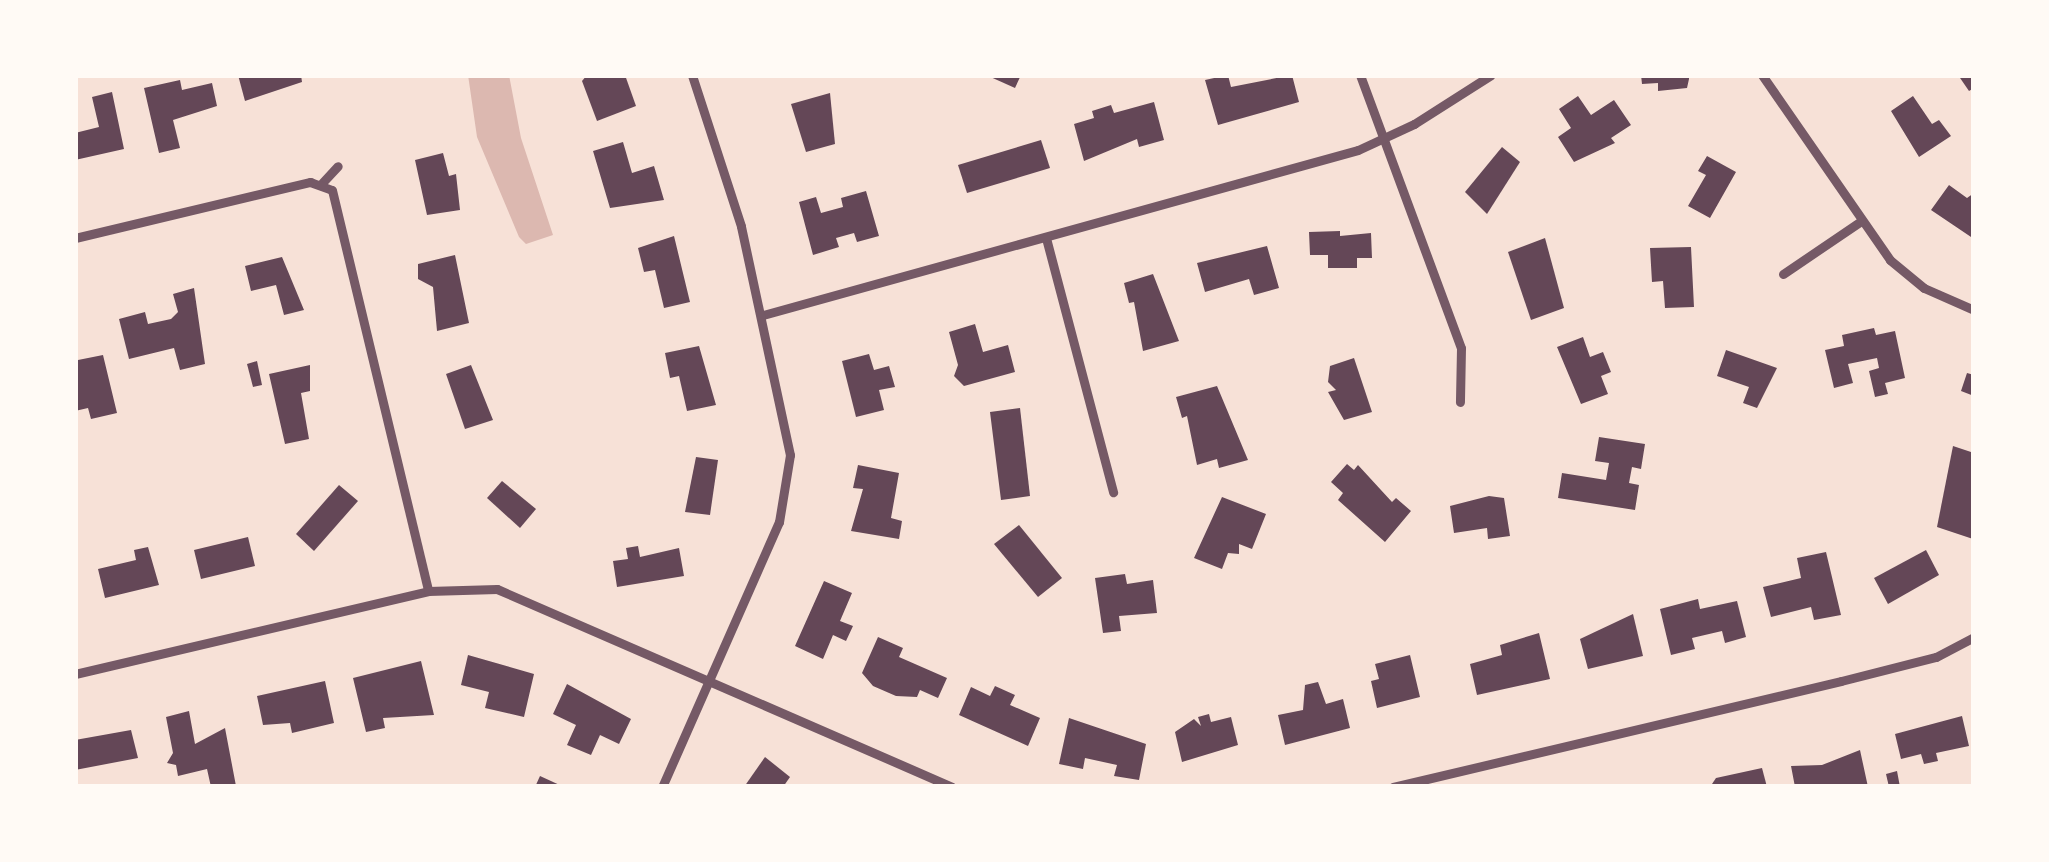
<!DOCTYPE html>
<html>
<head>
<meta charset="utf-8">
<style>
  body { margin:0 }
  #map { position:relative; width:2049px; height:862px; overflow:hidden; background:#f7e1d7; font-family:"Noto Serif",serif }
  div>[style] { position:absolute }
  .water>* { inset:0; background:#dcb8b0 }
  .building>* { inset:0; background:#644757 }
  .minor>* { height:9px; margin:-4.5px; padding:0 4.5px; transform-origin:4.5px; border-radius:4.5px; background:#755966 }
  span { translate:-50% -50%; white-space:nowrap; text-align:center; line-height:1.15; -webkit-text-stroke:8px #fffaf5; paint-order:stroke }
  .frame { position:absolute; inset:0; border:78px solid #fffaf5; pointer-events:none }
</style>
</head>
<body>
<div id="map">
  <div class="water">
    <i style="clip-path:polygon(468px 75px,509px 75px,521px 138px,553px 235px,526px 244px,519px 237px,477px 137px)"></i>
  </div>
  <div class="building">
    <i style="clip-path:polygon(238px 75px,301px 75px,302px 82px,245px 101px)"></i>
    <i style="clip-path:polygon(587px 75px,625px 75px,636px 106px,597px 121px,582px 81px)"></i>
    <i style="clip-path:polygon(986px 75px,1021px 75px,1015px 88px)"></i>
    <i style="clip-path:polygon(1228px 75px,1231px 87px,1292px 75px,1299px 102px,1218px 125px,1205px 80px)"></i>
    <i style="clip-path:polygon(1641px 75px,1689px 75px,1689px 79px,1687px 88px,1658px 91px,1658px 83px,1642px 84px)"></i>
    <i style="clip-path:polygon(1958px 75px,1973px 75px,1974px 88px,1969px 91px)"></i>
    <i style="clip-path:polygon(180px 80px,182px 90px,212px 83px,217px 106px,173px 120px,180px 148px,159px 153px,144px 88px)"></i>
    <i style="clip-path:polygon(112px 92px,124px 149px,75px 160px,75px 133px,99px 127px,92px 97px)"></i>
    <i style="clip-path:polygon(830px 93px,835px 144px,806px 152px,791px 104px)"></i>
    <i style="clip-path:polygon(1578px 96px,1591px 115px,1614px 100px,1631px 125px,1611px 138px,1615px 143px,1574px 162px,1558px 137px,1571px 128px,1559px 109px)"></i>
    <i style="clip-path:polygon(1913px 96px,1932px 124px,1939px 120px,1951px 136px,1919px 157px,1891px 111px)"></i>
    <i style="clip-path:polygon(1154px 102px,1164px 140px,1139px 147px,1137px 139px,1084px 161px,1074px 124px,1094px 118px,1092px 111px,1111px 105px,1114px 113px)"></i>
    <i style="clip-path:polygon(1041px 140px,1050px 168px,967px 193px,958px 165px)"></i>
    <i style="clip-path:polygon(623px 142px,632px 173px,654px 166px,664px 200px,610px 208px,593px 151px)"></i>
    <i style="clip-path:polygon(1502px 147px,1520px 162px,1487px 214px,1465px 192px)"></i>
    <i style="clip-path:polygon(443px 153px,449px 176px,456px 174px,460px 210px,427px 215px,415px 160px)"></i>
    <i style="clip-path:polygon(1707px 156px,1736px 172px,1710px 218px,1688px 206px,1706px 175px,1698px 171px)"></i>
    <i style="clip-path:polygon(1949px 185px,1967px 198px,1974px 193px,1974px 239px,1931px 210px)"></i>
    <i style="clip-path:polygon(866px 191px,879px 236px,857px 242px,854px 233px,836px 238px,839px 247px,813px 255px,799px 202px,816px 197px,821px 213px,843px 207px,841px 198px)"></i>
    <i style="clip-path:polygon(1340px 231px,1340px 236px,1371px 233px,1372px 258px,1357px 258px,1357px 268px,1328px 268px,1328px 255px,1310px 255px,1309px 232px)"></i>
    <i style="clip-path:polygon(674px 236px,690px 302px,664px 308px,655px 270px,644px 272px,638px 248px)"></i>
    <i style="clip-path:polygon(1545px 238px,1564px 308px,1531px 320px,1508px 252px)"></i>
    <i style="clip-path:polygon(1267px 246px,1279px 288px,1254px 295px,1249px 279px,1205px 292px,1197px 263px)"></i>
    <i style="clip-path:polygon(1691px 247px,1694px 307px,1665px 308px,1663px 281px,1652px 282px,1650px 248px)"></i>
    <i style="clip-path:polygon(455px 255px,469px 323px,437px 331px,433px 287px,418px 279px,418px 264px)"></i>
    <i style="clip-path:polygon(282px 257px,304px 310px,284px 315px,276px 285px,251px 291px,245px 266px)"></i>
    <i style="clip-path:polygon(1153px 274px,1179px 341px,1143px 351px,1134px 302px,1129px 303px,1124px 283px)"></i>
    <i style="clip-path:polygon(194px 288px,205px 364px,180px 370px,174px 348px,129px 359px,119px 319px,145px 312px,148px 324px,171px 319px,178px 312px,173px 294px)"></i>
    <i style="clip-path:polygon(975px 324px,983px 352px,1008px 345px,1015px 372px,964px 386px,954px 376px,958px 365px,949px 332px)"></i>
    <i style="clip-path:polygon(1874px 328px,1876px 335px,1895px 331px,1905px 378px,1885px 383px,1888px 394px,1875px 397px,1869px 371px,1879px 368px,1877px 358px,1848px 364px,1853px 383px,1834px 388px,1825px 350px,1844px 346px,1842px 335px)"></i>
    <i style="clip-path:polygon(1583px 337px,1590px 357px,1603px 352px,1611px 372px,1601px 376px,1608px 394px,1581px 404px,1557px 347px)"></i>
    <i style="clip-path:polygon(699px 346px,716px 405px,687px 411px,679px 376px,670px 378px,665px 353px)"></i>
    <i style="clip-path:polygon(1726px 350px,1777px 368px,1757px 408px,1743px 403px,1749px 387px,1717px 376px)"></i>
    <i style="clip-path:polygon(869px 354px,874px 370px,889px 366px,895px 387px,879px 390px,884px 410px,856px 417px,842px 361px)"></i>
    <i style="clip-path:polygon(103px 355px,117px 413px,91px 419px,88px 408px,75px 411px,75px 369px,78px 360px)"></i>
    <i style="clip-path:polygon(1354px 358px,1372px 412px,1344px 420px,1328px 392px,1336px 390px,1328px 382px,1330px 366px)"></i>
    <i style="clip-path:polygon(257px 361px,262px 385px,253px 387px,247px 364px)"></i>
    <i style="clip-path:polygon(310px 365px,310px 391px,301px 393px,309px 439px,285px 444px,269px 374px)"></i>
    <i style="clip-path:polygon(471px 365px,493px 420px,465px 429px,446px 374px)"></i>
    <i style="clip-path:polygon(1967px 373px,1974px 375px,1974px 396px,1961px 391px)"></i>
    <i style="clip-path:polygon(1217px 386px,1248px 460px,1219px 468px,1217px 459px,1197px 465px,1187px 416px,1182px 418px,1176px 397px)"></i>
    <i style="clip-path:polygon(1020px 408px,1030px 496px,1001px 500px,990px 412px)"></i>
    <i style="clip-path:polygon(1599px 437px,1645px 444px,1641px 469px,1632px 467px,1629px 483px,1639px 485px,1635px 510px,1558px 498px,1562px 473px,1606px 480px,1609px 463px,1595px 461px)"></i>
    <i style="clip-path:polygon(1953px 446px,1974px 453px,1973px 539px,1937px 527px)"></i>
    <i style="clip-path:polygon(696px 457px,718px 460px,710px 515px,685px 512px)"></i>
    <i style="clip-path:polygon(1347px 464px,1354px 470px,1358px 465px,1392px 502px,1396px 498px,1411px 511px,1385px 542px,1338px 500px,1343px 493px,1331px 482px)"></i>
    <i style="clip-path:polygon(858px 465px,899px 473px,891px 518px,902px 521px,899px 539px,851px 531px,863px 489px,853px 488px)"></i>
    <i style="clip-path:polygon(502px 481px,536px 509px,520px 528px,487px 498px)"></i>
    <i style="clip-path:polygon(339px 485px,358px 501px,314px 551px,296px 534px)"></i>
    <i style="clip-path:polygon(1489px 496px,1504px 498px,1510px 536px,1488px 539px,1487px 528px,1454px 533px,1450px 506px)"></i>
    <i style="clip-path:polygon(1222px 497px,1266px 514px,1252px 549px,1239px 544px,1239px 554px,1228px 553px,1222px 569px,1194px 558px)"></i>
    <i style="clip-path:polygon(1019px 525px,1062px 578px,1038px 597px,994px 544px)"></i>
    <i style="clip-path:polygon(248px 537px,255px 566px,201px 579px,194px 550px)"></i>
    <i style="clip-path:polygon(638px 546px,640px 557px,679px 548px,684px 576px,617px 587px,613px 561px,628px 559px,626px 548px)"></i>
    <i style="clip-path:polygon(148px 547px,159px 585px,105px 598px,98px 569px,136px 560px,134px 550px)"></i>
    <i style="clip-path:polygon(1926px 550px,1939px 575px,1888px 604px,1874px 578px)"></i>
    <i style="clip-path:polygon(1826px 552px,1841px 615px,1814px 620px,1811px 607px,1771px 617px,1763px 587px,1801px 578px,1797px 558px)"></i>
    <i style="clip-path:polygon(1125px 574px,1127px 584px,1153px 580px,1157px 613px,1119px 616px,1121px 631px,1103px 633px,1095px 578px)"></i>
    <i style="clip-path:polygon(824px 581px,852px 593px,840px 621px,853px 626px,846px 641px,833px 635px,823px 659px,795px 646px)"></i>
    <i style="clip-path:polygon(1698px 599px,1700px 609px,1737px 601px,1746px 637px,1725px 643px,1722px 631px,1692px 638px,1695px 649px,1671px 655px,1660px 609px)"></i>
    <i style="clip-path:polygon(1633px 614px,1643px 656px,1588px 669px,1580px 639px)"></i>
    <i style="clip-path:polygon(1539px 633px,1550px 679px,1477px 695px,1470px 664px,1502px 655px,1500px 645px)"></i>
    <i style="clip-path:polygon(878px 637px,903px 648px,899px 657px,947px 678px,938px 698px,920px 690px,917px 697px,896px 696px,873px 686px,862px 673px)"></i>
    <i style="clip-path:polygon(468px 655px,534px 674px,524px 717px,485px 708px,489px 692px,461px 685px)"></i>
    <i style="clip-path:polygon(1410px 655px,1420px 697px,1377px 708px,1371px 681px,1379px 679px,1375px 664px)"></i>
    <i style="clip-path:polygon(421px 661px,434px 715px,383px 718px,385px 728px,366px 732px,353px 678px)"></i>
    <i style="clip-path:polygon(325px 681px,334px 723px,292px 733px,290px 723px,263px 725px,257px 696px)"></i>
    <i style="clip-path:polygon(1318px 682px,1326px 704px,1343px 699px,1350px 728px,1285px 745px,1278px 715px,1303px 710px,1305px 685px)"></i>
    <i style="clip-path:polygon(567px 684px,631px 719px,619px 744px,600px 735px,591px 755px,567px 745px,576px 725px,553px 714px)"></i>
    <i style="clip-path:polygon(995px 686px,1015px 695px,1010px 705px,1040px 718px,1028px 746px,959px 715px,971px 687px,990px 696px)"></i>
    <i style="clip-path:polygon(189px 711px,195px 744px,225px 728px,236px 786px,211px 787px,207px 769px,178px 776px,176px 765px,167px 763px,173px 753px,166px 717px)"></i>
    <i style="clip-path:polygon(1209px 714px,1211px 722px,1231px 717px,1238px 745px,1182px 762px,1175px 732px,1194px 719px,1201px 726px,1198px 717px)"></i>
    <i style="clip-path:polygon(1962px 716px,1969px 746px,1936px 753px,1938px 761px,1924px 764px,1921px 754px,1901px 759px,1895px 734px)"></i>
    <i style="clip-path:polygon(1069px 718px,1146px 744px,1139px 780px,1114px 776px,1117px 765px,1085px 758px,1083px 769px,1059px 764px)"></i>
    <i style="clip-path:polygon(131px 730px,138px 758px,75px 770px,75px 740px)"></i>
    <i style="clip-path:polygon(1860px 750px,1868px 787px,1795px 787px,1791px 766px,1822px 765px)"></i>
    <i style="clip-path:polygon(765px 757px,790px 777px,783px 787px,744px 787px)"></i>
    <i style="clip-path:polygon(1762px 768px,1767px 787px,1710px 787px,1716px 778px)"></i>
    <i style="clip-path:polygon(1897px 771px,1900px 787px,1889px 787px,1886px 774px)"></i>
    <i style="clip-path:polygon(540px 776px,564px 787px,535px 787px)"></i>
  </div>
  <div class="minor">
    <i style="left:1360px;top:75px;width:291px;rotate:69.7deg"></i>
    <i style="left:1461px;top:348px;width:54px;rotate:91.1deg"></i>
    <i style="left:1762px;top:75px;width:225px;rotate:55.3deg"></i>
    <i style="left:1890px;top:260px;width:44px;rotate:39.5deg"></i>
    <i style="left:1924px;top:288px;width:55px;rotate:23.7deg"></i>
    <i style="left:322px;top:183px;width:23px;rotate:-47deg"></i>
    <i style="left:75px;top:238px;width:242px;rotate:-13.4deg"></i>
    <i style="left:310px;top:182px;width:23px;rotate:20deg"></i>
    <i style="left:332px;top:190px;width:412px;rotate:76.5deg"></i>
    <i style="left:1046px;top:238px;width:263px;rotate:75.2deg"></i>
    <i style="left:1783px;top:274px;width:94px;rotate:-34.2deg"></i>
    <i style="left:763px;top:315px;width:617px;rotate:-15.5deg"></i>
    <i style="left:1358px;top:150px;width:62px;rotate:-24.9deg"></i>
    <i style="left:1414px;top:124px;width:91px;rotate:-32.5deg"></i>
    <i style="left:75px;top:674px;width:363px;rotate:-13.2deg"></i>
    <i style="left:428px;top:591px;width:69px;rotate:-1.7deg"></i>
    <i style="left:497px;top:589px;width:496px;rotate:23.5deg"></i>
    <i style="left:662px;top:787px;width:290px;rotate:-66.2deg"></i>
    <i style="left:779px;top:522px;width:68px;rotate:-80.7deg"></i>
    <i style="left:790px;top:455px;width:234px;rotate:-102.1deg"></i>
    <i style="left:741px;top:226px;width:159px;rotate:-108deg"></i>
    <i style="left:1393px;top:787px;width:460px;rotate:-13.3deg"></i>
    <i style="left:1841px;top:681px;width:98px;rotate:-14.2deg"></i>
    <i style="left:1936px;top:657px;width:43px;rotate:-27.8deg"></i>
  </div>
  <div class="frame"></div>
</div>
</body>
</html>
